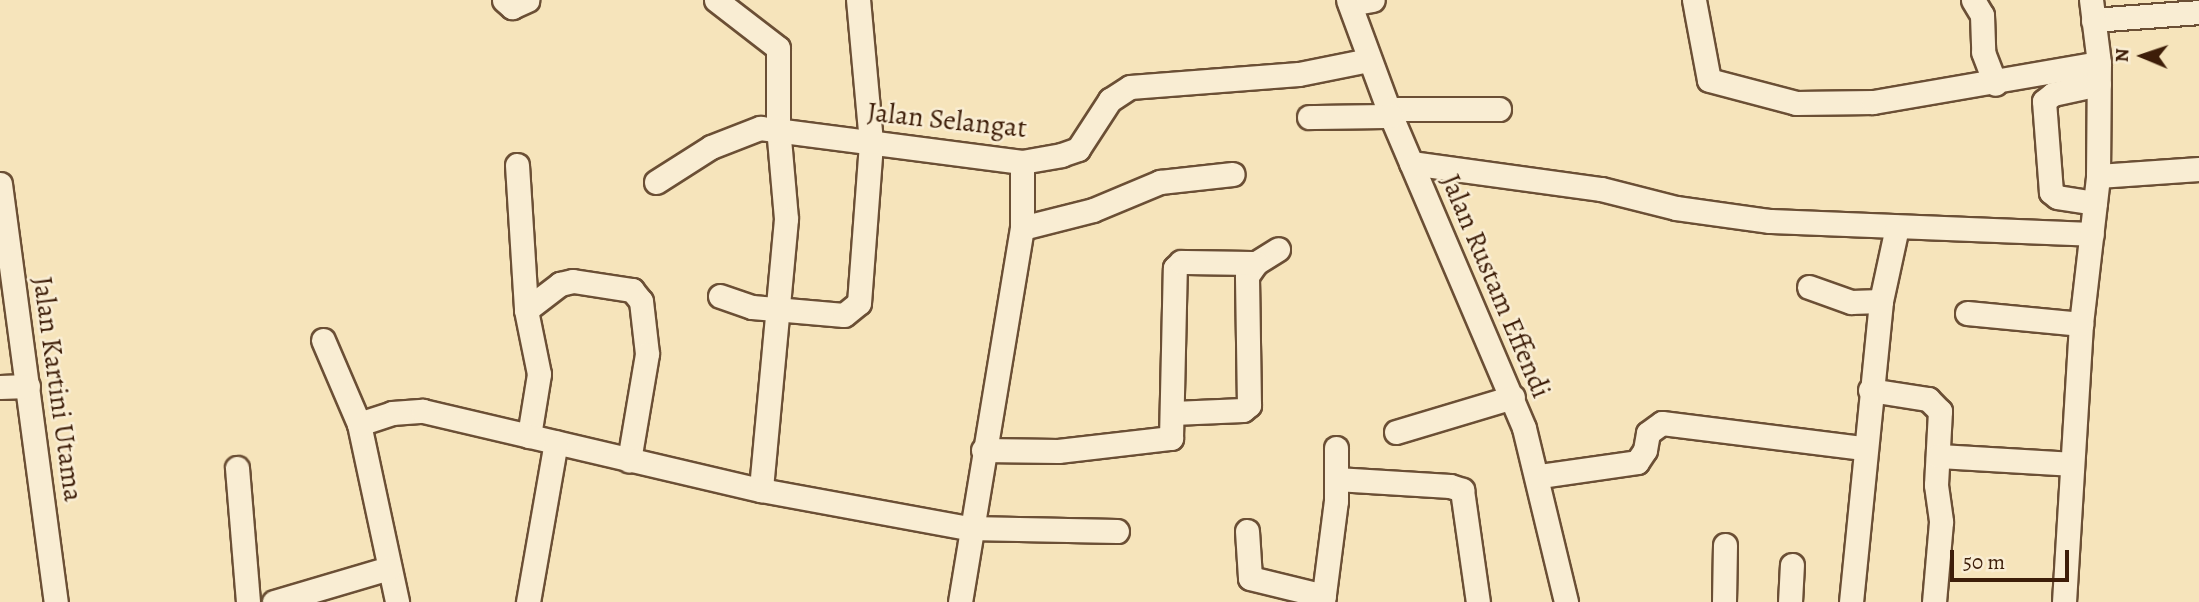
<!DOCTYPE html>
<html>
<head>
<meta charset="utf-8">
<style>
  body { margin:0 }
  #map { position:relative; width:2199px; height:602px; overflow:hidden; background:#f6e4bb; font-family:Alegreya,serif }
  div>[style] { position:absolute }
  .roads { filter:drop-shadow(2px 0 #6b4f35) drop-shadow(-2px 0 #6b4f35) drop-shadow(0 2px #6b4f35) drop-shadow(0 -2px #6b4f35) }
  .minor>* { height:23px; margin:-11.5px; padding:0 11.5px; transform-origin:11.5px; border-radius:11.5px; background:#f9edd3 }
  span { translate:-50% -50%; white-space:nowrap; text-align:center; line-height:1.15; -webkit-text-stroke:5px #f9edd3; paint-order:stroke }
  .street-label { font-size:28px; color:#3d1d08 }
  .north { position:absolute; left:2108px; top:21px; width:70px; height:70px; -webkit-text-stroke:5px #f9edd3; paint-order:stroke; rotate:272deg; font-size:19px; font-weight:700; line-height:28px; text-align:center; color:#3d1d08 }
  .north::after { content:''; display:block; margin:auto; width:24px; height:32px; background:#3d1d08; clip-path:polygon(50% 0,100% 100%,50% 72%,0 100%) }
  .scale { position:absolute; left:1950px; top:550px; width:119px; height:32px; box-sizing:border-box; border:4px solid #3d1d08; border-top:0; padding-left:9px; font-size:21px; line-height:24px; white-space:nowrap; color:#3d1d08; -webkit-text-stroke:5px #f9edd3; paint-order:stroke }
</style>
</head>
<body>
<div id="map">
  <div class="roads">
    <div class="minor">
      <i style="left:504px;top:0;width:11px;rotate:41deg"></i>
      <i style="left:512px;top:7px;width:17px;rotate:-24deg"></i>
      <i style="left:716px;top:0;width:78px;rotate:37.7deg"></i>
      <i style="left:778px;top:48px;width:79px;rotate:90deg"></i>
      <i style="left:778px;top:127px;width:92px;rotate:85deg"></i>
      <i style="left:786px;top:219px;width:272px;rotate:95.3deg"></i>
      <i style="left:1348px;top:0;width:124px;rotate:69.7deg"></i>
      <i style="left:1391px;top:116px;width:339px;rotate:66.9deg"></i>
      <i style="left:1524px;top:428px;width:179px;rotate:76.4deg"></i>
      <i style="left:1694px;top:0;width:81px;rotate:79.4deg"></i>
      <i style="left:1709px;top:80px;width:90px;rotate:14.8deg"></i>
      <i style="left:1796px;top:103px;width:77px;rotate:-0.7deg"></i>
      <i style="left:1873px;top:102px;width:229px;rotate:-9.8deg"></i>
      <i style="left:1973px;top:0;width:17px;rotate:59deg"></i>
      <i style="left:1982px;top:15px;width:37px;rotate:88deg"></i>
      <i style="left:1983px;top:52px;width:34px;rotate:69deg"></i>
      <i style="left:1350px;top:4px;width:23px;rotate:-10deg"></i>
      <i style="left:2093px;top:20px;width:106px;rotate:-4.3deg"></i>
      <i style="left:1388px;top:109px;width:111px"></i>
      <i style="left:1309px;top:117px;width:82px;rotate:-0.7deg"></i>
      <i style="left:1411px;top:163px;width:192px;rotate:7.8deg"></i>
      <i style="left:1601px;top:189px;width:77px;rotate:14.2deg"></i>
      <i style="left:1676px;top:208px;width:95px;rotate:7.9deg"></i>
      <i style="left:1770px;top:221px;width:322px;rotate:2.3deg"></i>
      <i style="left:517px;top:165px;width:145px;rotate:86.4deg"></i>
      <i style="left:526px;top:310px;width:65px;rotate:78.5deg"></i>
      <i style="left:539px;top:374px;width:63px;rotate:99.2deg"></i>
      <i style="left:2098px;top:176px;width:101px;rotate:-4deg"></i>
      <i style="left:656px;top:182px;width:65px;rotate:-32.5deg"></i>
      <i style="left:711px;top:147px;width:53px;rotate:-21.2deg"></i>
      <i style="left:760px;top:128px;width:264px;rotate:7.4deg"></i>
      <i style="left:1022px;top:162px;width:40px;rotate:-10deg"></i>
      <i style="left:1061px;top:155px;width:18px;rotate:-19deg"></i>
      <i style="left:1078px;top:149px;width:59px;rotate:-56.9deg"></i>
      <i style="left:1110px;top:100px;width:24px;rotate:-33deg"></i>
      <i style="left:1130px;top:87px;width:169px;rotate:-4.4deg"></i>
      <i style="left:1299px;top:74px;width:71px;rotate:-11.3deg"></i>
      <i style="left:0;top:184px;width:422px;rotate:82.4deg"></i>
      <i style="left:2095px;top:203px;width:38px;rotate:-171deg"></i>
      <i style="left:2057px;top:197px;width:8px;rotate:-140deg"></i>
      <i style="left:2051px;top:192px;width:91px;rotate:-94.4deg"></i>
      <i style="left:2044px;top:101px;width:11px;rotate:-38deg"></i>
      <i style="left:2053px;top:94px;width:47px;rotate:-12.3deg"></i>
      <i style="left:1022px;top:228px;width:73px;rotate:-14.2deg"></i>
      <i style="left:1093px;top:210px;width:73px;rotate:-22.7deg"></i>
      <i style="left:1160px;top:182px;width:73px;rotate:-6.3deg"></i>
      <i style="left:1809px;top:287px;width:45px;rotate:19.7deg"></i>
      <i style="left:1851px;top:302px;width:30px;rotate:-2deg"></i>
      <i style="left:720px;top:296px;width:34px;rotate:19deg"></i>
      <i style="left:752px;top:307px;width:92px;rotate:5deg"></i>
      <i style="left:844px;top:315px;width:19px;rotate:-39deg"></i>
      <i style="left:859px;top:303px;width:161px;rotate:-85.7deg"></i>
      <i style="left:871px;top:142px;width:143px;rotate:-95.2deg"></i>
      <i style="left:526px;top:310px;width:43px;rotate:-37.4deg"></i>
      <i style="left:560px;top:284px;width:13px;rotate:-13deg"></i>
      <i style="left:573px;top:281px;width:60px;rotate:8.7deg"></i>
      <i style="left:632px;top:290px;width:14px;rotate:51deg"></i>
      <i style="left:641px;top:301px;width:53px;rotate:83.5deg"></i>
      <i style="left:647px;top:354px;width:108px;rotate:99.6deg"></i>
      <i style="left:1967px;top:313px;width:115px;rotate:5.5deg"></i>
      <i style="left:323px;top:340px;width:91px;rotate:66.8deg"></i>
      <i style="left:359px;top:424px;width:182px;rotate:77.9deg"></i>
      <i style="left:0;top:387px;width:28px;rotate:-2deg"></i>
      <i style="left:1870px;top:390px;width:59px;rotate:8.8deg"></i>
      <i style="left:1928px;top:399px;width:17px;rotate:45deg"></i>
      <i style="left:1940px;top:411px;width:74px;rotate:93.1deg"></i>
      <i style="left:1936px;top:485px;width:37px;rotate:82deg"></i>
      <i style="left:1941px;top:522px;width:80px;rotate:95deg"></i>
      <i style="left:1173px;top:413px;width:70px;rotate:-2.5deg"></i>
      <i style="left:1243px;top:410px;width:8px;rotate:-40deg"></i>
      <i style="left:1249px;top:405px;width:129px;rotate:-90.9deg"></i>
      <i style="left:1247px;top:276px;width:16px;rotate:-55deg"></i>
      <i style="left:1256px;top:263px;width:26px;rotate:-32deg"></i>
      <i style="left:359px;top:424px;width:35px;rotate:-18deg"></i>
      <i style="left:392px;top:413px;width:31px;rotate:-4deg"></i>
      <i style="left:423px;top:411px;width:347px;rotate:13.2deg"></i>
      <i style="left:761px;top:490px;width:211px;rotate:10.4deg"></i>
      <i style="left:969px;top:528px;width:148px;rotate:1.2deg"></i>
      <i style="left:1396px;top:432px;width:122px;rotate:-16.7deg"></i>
      <i style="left:983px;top:450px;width:75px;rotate:0.8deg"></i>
      <i style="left:1058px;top:451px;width:114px;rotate:-6.6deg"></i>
      <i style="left:1171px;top:438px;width:170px;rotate:-88.7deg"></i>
      <i style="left:1175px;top:268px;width:8px;rotate:-45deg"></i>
      <i style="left:1181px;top:262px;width:75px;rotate:0.8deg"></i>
      <i style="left:1938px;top:456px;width:133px;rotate:3.4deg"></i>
      <i style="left:237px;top:468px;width:134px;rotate:85.3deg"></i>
      <i style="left:1540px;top:476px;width:98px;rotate:-8.2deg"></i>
      <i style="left:1637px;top:462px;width:14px;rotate:-56deg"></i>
      <i style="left:1645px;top:450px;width:17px;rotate:-80deg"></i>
      <i style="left:1648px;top:433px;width:17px;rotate:-36deg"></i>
      <i style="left:1662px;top:423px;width:203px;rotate:7.1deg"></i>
      <i style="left:1336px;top:479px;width:114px;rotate:3.5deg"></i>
      <i style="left:1450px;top:486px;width:13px;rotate:18deg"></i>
      <i style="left:1462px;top:490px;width:113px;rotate:81.9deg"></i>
      <i style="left:1247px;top:531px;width:47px;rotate:86.3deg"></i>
      <i style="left:1250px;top:578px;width:76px;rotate:13.7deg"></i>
      <i style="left:274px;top:602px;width:120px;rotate:-16.5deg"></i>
      <i style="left:528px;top:602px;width:162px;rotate:-80.1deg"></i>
      <i style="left:960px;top:602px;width:379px;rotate:-80.6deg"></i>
      <i style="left:1022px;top:228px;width:66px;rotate:-90deg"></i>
      <i style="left:1323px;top:602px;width:102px;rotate:-82.7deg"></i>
      <i style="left:1336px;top:501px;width:53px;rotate:-90deg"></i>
      <i style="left:1724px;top:602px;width:57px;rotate:-89deg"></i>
      <i style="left:1790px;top:602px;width:37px;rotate:-87deg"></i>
      <i style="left:1851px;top:602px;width:302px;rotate:-84.3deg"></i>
      <i style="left:1881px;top:301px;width:76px;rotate:-77.8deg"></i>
      <i style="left:2064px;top:602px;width:279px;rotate:-86.5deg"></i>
      <i style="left:2081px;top:324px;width:149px;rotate:-83.4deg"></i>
      <i style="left:2098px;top:176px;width:113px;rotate:-89.5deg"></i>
      <i style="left:2099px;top:63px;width:64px;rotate:-97.2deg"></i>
    </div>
  </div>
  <div class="street-label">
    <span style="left:947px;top:120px;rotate:6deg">Jalan Selangat</span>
    <span style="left:1496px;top:286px;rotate:67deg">Jalan Rustam Effendi</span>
    <span style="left:58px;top:389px;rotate:82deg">Jalan Kartini Utama</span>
  </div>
  <div class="north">N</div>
  <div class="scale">50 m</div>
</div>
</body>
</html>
